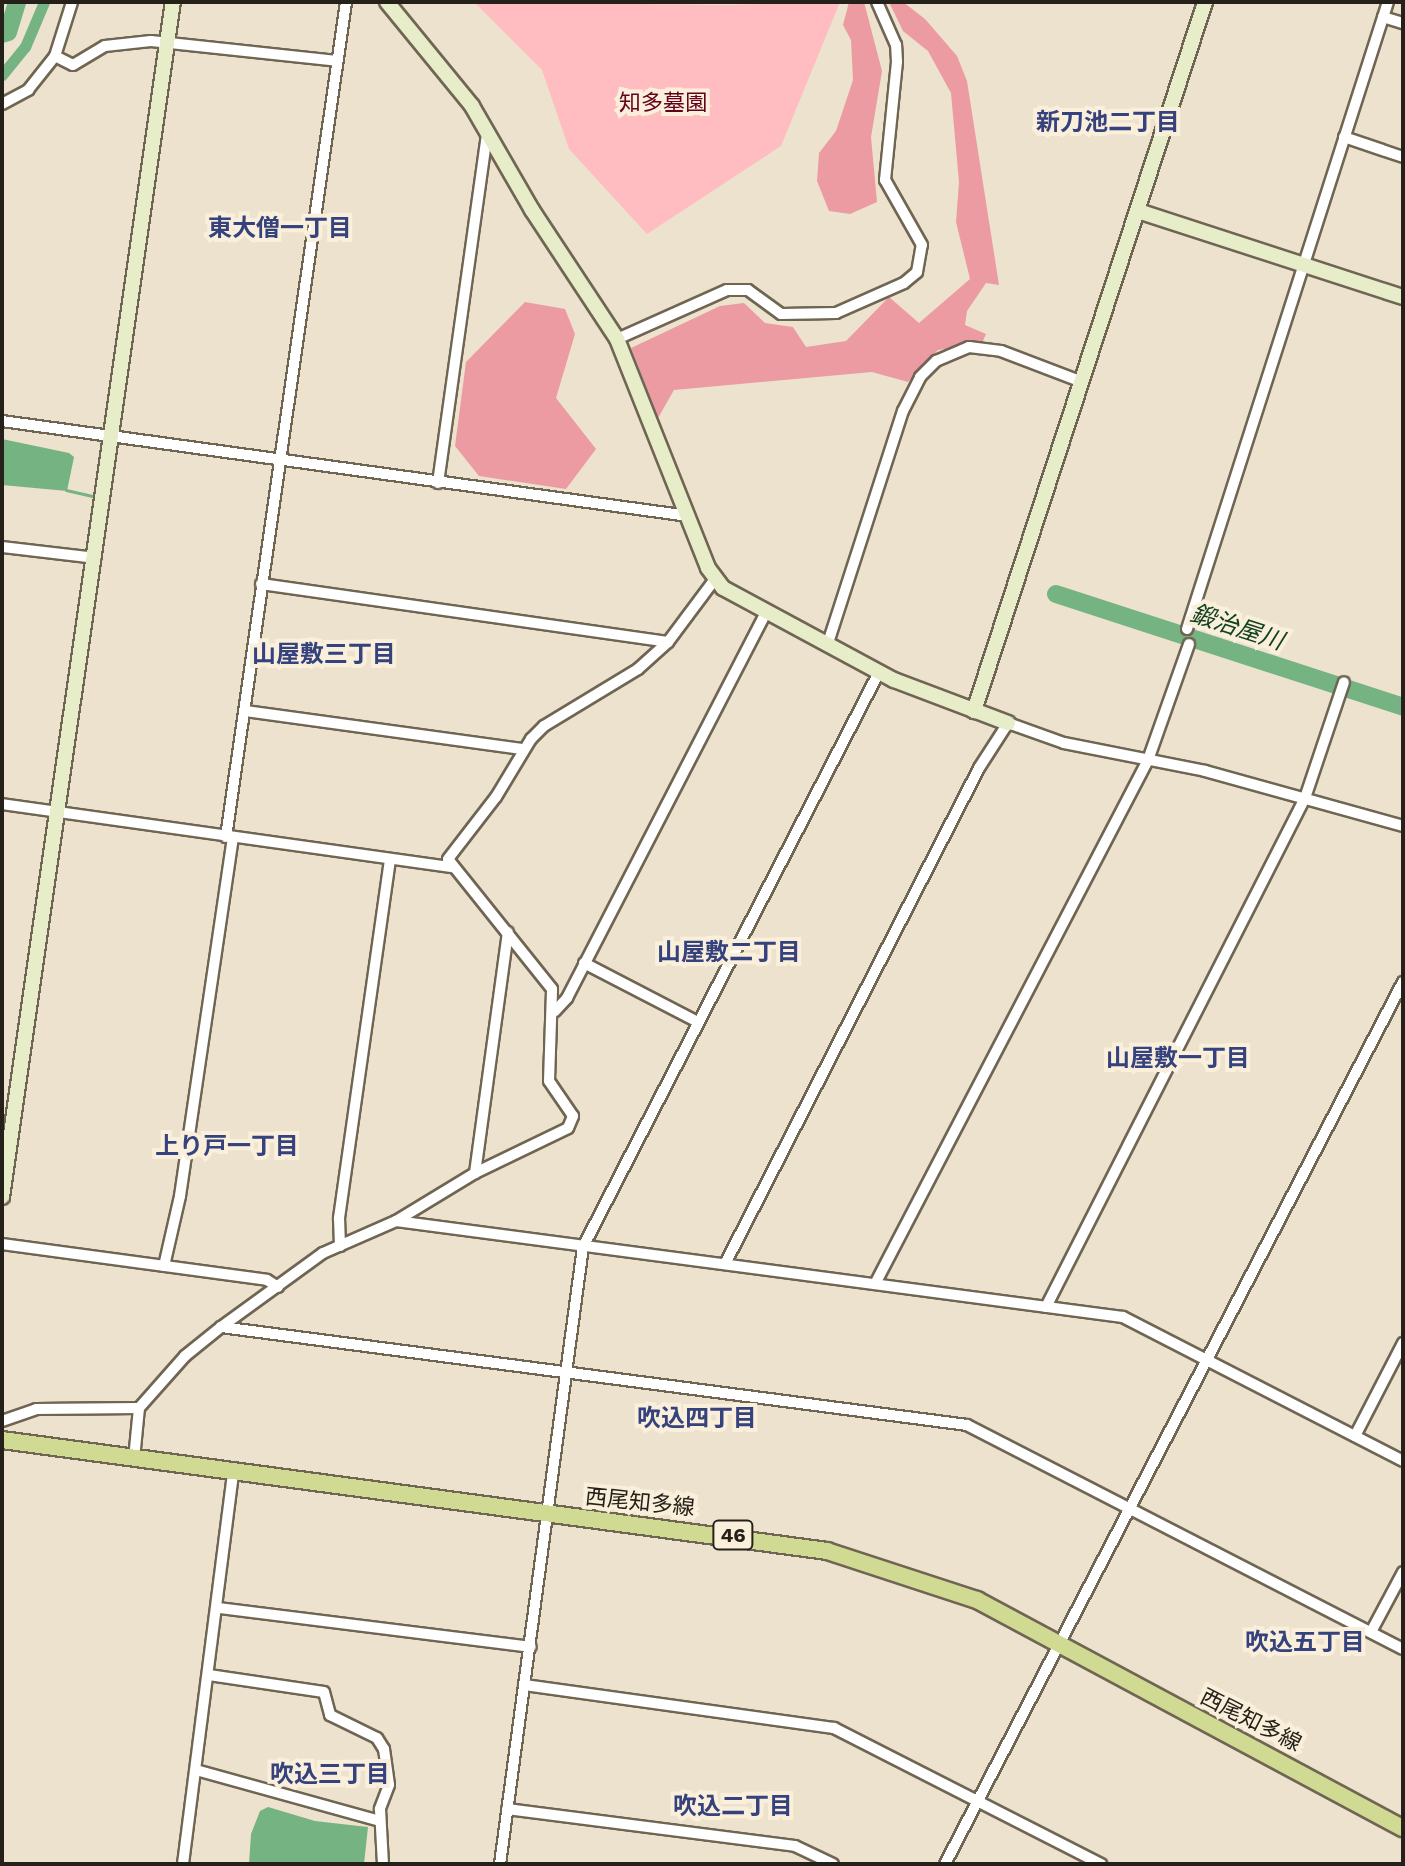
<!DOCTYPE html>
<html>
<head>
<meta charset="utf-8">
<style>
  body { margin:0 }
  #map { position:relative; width:1405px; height:1866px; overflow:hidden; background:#ede2cd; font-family:"Work Sans","Noto Sans JP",sans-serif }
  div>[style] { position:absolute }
  .green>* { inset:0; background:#ffbdc2 }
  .forest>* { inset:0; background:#eb9ba1 }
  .water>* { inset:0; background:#75b383 }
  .stream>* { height:3px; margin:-1.5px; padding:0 1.5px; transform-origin:1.5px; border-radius:1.5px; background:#75b383 }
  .canal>* { height:11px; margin:-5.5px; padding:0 5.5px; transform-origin:5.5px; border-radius:5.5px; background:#75b383 }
  .river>* { height:18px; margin:-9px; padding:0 9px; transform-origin:9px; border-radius:9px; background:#75b383 }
  .roads { filter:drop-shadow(2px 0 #6f6553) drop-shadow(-2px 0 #6f6553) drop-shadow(0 2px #6f6553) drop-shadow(0 -2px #6f6553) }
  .street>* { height:10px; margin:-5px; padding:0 5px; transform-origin:5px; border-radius:5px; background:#fff }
  .secondary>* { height:14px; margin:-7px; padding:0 7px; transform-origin:7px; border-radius:7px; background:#e8edc9 }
  .primary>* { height:16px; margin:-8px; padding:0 8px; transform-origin:8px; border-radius:8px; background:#d1da93 }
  span { translate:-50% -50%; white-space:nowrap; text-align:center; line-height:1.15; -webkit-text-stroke:8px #faefda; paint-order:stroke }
  .shield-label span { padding:2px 6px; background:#faefda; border:2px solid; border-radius:6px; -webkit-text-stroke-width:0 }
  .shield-label { font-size:20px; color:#25211a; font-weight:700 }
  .park-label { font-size:22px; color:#63011e }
  .street-label { font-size:22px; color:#25211a }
  .neighbourhood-label { font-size:24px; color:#35427d; font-weight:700 }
  .water-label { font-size:24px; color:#124121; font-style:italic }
  .frame { position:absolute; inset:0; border:4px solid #25211a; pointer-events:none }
</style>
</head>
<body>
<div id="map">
  <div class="green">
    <i style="clip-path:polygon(474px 2px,726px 5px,840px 2px,781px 146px,647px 234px,569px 149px,542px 70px)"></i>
  </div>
  <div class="forest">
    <i style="clip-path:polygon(849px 2px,864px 2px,882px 71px,871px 137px,877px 202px,850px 214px,829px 211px,817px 181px,819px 153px,836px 131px,853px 80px,851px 40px,843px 25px)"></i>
    <i style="clip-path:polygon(889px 2px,903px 2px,925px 19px,957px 56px,967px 81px,999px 285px,986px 283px,967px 311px,965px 325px,986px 334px,982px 343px,938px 350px,908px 382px,872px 372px,674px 390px,658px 418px,631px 348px,720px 306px,744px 303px,765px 323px,793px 327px,806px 347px,846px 341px,889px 297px,919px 323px,970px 279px,956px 222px,959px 182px,951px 93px,928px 51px,903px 31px)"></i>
    <i style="clip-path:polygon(525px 302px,565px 309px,575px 334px,556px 398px,596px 449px,566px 489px,479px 476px,455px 446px,466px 362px)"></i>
  </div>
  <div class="water">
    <i style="clip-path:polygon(2px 439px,69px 453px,74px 457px,67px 491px,2px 485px)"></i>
    <i style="clip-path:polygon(268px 1807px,315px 1821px,368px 1827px,364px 1864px,249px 1864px,251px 1834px,260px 1811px)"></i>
  </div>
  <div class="stream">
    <i style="left:66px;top:490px;width:28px;rotate:13deg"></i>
  </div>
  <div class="canal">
    <i style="left:2px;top:75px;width:36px;rotate:-51deg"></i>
    <i style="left:25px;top:47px;width:49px;rotate:-67.1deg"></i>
  </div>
  <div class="river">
    <i style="left:2px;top:34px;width:6px;rotate:-18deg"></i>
    <i style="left:8px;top:32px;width:31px;rotate:-73deg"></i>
    <i style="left:1056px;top:594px;width:365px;rotate:18deg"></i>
  </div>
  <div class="roads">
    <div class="street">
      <i style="left:1383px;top:17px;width:21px;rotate:17deg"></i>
      <i style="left:55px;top:56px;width:20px;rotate:27deg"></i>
      <i style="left:73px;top:65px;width:37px;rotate:-31deg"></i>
      <i style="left:105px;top:46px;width:46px;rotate:-6.2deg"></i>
      <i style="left:151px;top:41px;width:187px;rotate:6.1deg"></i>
      <i style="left:2px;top:104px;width:30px;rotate:-28deg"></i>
      <i style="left:28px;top:90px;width:43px;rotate:-51.5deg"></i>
      <i style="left:55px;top:56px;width:57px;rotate:-72.5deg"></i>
      <i style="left:1344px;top:137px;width:62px;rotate:18.7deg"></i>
      <i style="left:617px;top:339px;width:120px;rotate:-24deg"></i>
      <i style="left:727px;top:290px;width:21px"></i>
      <i style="left:748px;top:290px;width:41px;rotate:36deg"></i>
      <i style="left:781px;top:314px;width:55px;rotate:-1deg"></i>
      <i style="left:836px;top:313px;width:74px;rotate:-23.8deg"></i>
      <i style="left:904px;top:283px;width:17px;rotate:-40deg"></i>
      <i style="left:917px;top:272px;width:27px;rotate:-80deg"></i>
      <i style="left:922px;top:245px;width:75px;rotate:-119.6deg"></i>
      <i style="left:885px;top:180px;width:119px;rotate:-84.2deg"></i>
      <i style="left:897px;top:62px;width:17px;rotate:-93deg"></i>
      <i style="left:896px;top:45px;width:47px;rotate:-113.8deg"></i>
      <i style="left:2px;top:421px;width:693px;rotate:7.88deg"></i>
      <i style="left:438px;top:483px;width:353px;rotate:-82deg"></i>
      <i style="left:2px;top:547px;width:94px;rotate:6.7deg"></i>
      <i style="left:261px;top:584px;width:411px;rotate:8.1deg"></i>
      <i style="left:1187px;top:629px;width:658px;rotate:-72.23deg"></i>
      <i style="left:828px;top:643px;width:244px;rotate:-72.1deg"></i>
      <i style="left:903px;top:411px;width:38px;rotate:-63deg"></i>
      <i style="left:920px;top:377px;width:23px;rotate:-45deg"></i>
      <i style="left:936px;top:361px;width:36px;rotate:-23deg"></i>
      <i style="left:969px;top:347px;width:32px;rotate:7deg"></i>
      <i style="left:1001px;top:351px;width:87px;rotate:20.9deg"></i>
      <i style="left:245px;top:711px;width:280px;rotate:7.8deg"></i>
      <i style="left:2px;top:804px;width:454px;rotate:8deg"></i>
      <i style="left:226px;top:837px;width:844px;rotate:-81.82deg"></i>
      <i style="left:584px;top:963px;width:128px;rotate:27.4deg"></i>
      <i style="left:555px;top:1011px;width:18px;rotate:-47deg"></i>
      <i style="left:567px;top:998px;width:434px;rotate:-62.7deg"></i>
      <i style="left:475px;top:1173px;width:243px;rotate:-82.2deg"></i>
      <i style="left:396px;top:1221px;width:733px;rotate:7.52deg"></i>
      <i style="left:1123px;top:1317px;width:315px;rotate:27.2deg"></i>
      <i style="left:2px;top:1244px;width:267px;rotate:7.7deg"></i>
      <i style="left:267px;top:1280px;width:13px;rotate:32deg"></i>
      <i style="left:340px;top:1246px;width:28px;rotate:-92deg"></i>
      <i style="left:339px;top:1218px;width:361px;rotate:-81.9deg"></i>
      <i style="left:725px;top:1264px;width:557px;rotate:-62.88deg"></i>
      <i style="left:979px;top:768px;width:54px;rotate:-57.2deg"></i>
      <i style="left:1008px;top:723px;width:59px;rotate:19.7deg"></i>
      <i style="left:1064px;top:743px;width:144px;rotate:11.2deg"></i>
      <i style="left:1205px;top:771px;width:205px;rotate:15.5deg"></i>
      <i style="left:164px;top:1266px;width:72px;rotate:-77.1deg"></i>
      <i style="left:180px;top:1196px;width:361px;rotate:-81.6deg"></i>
      <i style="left:875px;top:1284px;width:591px;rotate:-62.48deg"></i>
      <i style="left:1148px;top:760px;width:123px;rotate:-70.5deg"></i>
      <i style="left:1046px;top:1307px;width:571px;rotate:-63.03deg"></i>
      <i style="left:1305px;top:798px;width:122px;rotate:-71.4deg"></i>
      <i style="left:221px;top:1327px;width:752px;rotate:7.48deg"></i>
      <i style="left:967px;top:1425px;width:490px;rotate:27.2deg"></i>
      <i style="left:2px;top:1421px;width:36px;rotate:-19deg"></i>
      <i style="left:36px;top:1409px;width:103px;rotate:-0.6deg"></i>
      <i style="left:1355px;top:1436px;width:105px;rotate:-62.7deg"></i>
      <i style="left:134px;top:1459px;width:51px;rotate:-84.4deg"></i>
      <i style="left:139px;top:1408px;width:69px;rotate:-48.5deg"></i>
      <i style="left:185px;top:1356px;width:46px;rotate:-38.9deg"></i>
      <i style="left:221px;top:1327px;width:126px;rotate:-36deg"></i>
      <i style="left:323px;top:1253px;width:80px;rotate:-23.7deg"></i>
      <i style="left:396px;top:1221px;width:92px;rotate:-31.3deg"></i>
      <i style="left:475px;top:1173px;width:103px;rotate:-25.8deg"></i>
      <i style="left:568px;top:1128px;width:13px;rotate:-67deg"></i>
      <i style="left:573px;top:1116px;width:42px;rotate:-124.4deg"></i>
      <i style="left:549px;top:1081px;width:92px;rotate:-88.1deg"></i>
      <i style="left:552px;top:989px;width:166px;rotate:-128.7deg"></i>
      <i style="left:448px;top:859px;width:78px;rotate:-52.3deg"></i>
      <i style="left:496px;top:797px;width:68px;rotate:-58.9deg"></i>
      <i style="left:531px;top:739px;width:18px;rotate:-45deg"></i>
      <i style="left:544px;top:726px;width:110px;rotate:-31.2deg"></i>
      <i style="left:638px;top:669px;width:40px;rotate:-42deg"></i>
      <i style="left:668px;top:642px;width:79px;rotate:-53.3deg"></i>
      <i style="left:219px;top:1608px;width:314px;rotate:7.1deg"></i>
      <i style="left:1371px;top:1632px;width:68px;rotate:-61.9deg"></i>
      <i style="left:209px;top:1675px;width:116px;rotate:8.4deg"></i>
      <i style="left:324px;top:1692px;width:24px;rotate:75deg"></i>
      <i style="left:330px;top:1715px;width:52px;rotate:26.1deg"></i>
      <i style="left:377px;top:1738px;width:13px;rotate:58deg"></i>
      <i style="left:384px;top:1749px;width:36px;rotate:82deg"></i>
      <i style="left:389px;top:1785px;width:26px;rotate:111deg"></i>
      <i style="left:380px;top:1809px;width:55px;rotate:86.9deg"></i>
      <i style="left:524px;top:1685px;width:313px;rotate:7.9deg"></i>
      <i style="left:834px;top:1728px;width:300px;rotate:27deg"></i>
      <i style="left:196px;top:1770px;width:191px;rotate:15.5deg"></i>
      <i style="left:507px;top:1809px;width:290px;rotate:7.3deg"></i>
      <i style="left:795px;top:1846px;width:42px;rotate:25.3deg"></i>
      <i style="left:183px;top:1864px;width:395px;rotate:-82.7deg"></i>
      <i style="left:500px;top:1864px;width:623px;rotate:-82.34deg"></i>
      <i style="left:583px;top:1247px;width:647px;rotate:-62.76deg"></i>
      <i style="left:945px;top:1864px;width:994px;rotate:-62.56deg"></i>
    </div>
    <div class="secondary">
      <i style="left:387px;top:2px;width:134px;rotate:50.7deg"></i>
      <i style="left:472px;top:106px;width:120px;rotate:60deg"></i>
      <i style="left:532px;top:210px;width:154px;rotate:56.6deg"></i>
      <i style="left:617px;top:339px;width:246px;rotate:68.3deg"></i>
      <i style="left:708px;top:568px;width:25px;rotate:53deg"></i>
      <i style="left:723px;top:588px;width:194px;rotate:28.3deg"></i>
      <i style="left:894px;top:680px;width:122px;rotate:20.7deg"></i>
      <i style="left:1138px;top:211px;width:279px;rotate:18deg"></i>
      <i style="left:974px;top:711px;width:746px;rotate:-71.95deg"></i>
      <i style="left:2px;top:1197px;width:1207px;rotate:-81.86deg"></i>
    </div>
    <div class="primary">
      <i style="left:2px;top:1440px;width:832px;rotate:7.66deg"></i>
      <i style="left:827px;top:1551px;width:158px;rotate:18.1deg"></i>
      <i style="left:977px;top:1600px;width:483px;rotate:28.2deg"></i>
    </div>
  </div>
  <div class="shield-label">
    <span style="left:733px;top:1535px">46</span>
  </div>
  <div class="park-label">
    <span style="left:663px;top:103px">知多墓園</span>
  </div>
  <div class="street-label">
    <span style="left:640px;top:1502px;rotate:6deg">西尾知多線</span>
    <span style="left:1251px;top:1720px;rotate:27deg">西尾知多線</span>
  </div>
  <div class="neighbourhood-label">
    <span style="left:1108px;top:123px">新刀池二丁目</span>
    <span style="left:280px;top:229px">東大僧一丁目</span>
    <span style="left:324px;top:655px">山屋敷三丁目</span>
    <span style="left:729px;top:953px">山屋敷二丁目</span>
    <span style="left:1178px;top:1059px">山屋敷一丁目</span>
    <span style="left:227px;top:1147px">上り戸一丁目</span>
    <span style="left:697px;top:1419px">吹込四丁目</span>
    <span style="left:1305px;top:1643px">吹込五丁目</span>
    <span style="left:330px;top:1775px">吹込三丁目</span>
    <span style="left:733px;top:1807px">吹込二丁目</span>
  </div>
  <div class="water-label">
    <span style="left:1237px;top:628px;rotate:18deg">鍛治屋川</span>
  </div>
  <div class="frame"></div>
</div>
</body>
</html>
